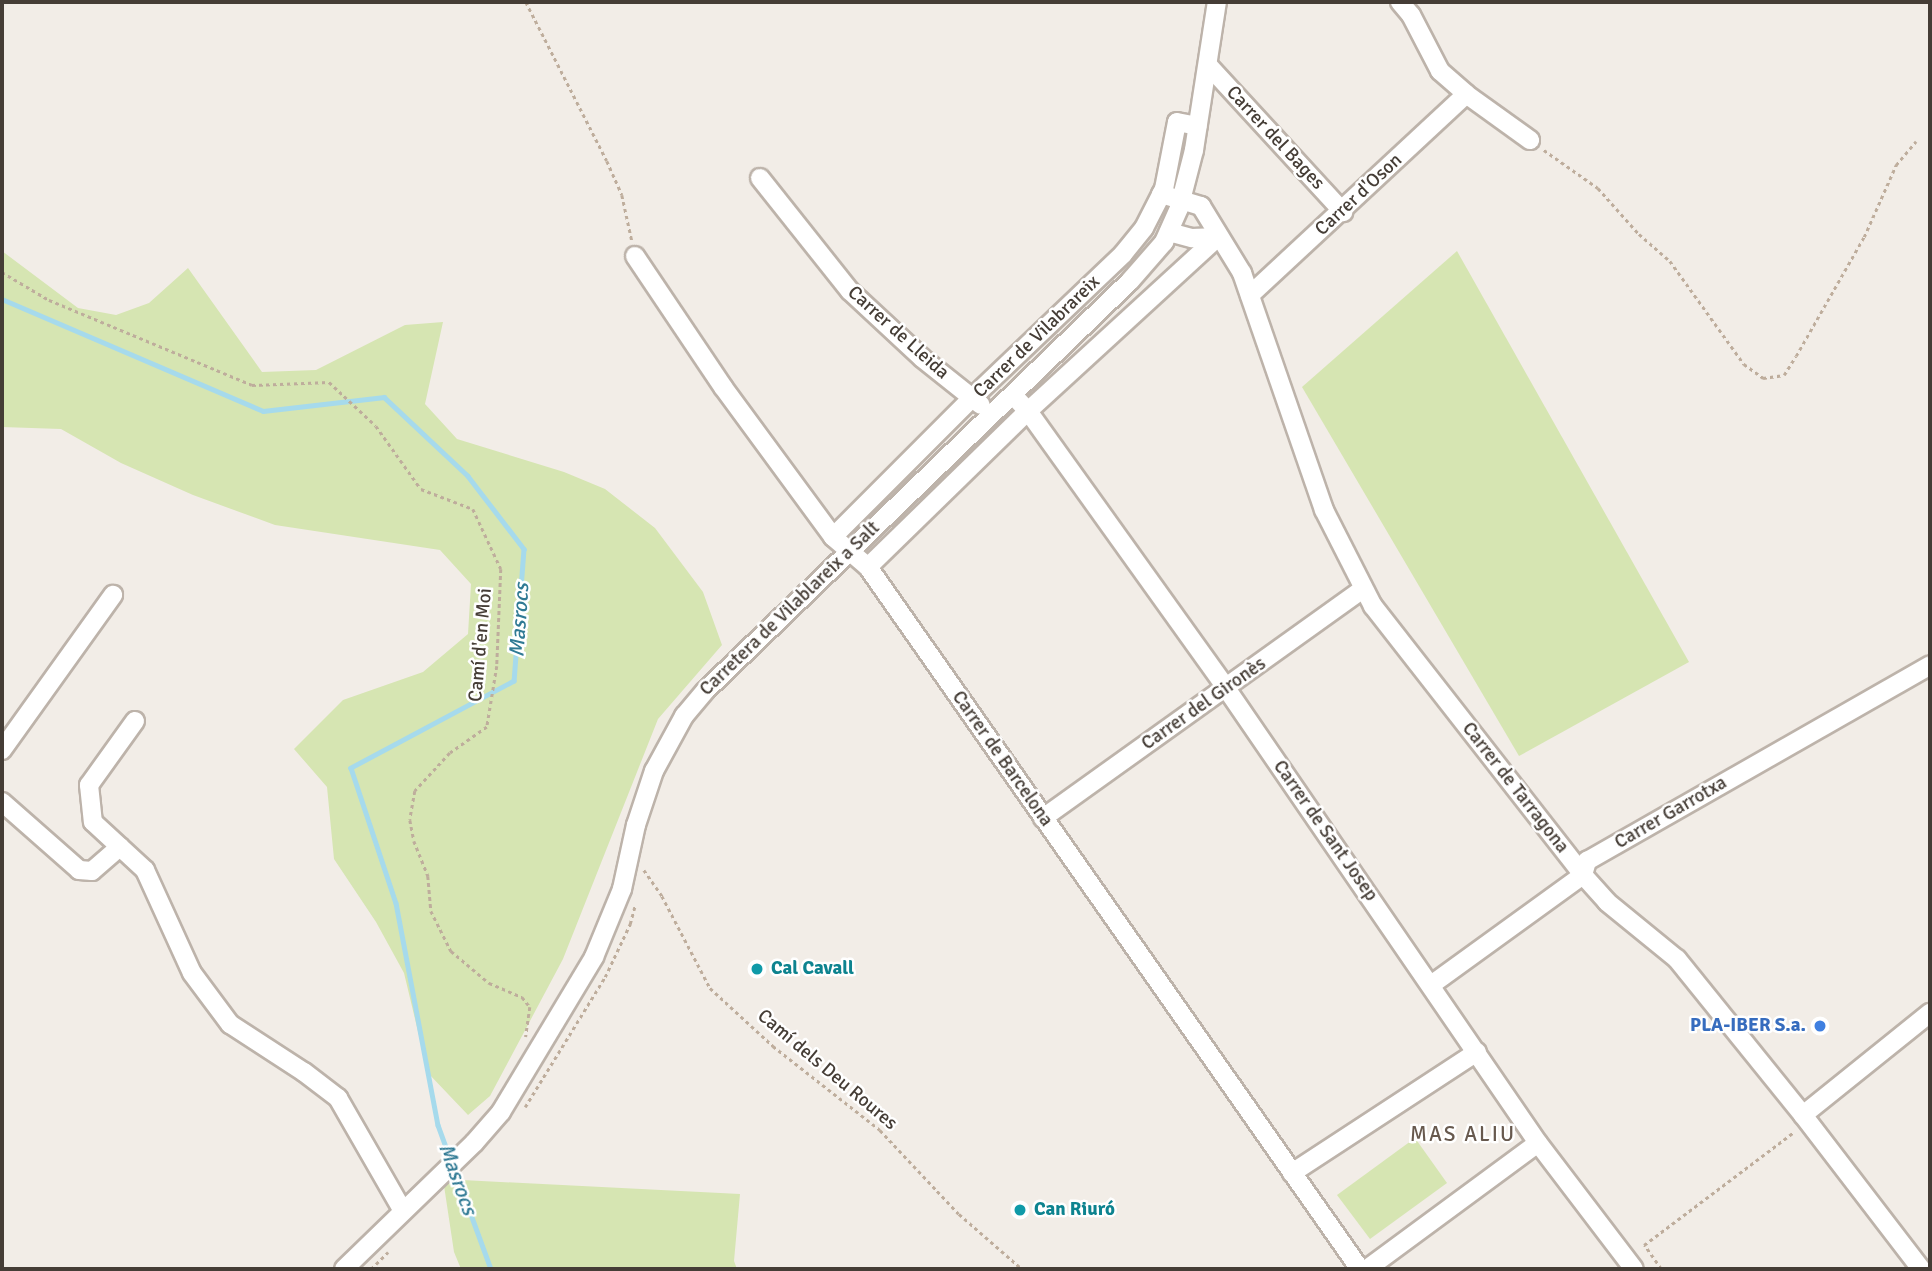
<!DOCTYPE html>
<html>
<head>
<meta charset="utf-8">
<style>
  body { margin:0 }
  #map { position:relative; width:1932px; height:1271px; overflow:hidden; background:#f2ede7; font-family:Signika,sans-serif }
  div>[style] { position:absolute }
  .green>* { inset:0; background:#d6e5b2 }
  .stream>* { height:4.5px; margin:-2.25px; padding:0 2.25px; transform-origin:2.25px; border-radius:2.25px; background:#a6daec }
  .path>* { height:2.5px; margin-top:-1.25px; transform-origin:0; background:repeating-linear-gradient(90deg,#bead9c 0 3.5px,transparent 0 7px) }
  .roads { filter:drop-shadow(2px 0 #bdb3aa) drop-shadow(-2px 0 #bdb3aa) drop-shadow(0 2px #bdb3aa) drop-shadow(0 -2px #bdb3aa) }
  .minor>* { height:18px; margin:-9px; padding:0 9px; transform-origin:9px; border-radius:9px; background:#fff }
  .dots>* { width:19px; height:19px; translate:-50% -50%; box-sizing:border-box; border:4px solid #fff; border-radius:50% }
  span { translate:-50% -50%; white-space:nowrap; text-align:center; line-height:1.15; -webkit-text-stroke:5px #fff; paint-order:stroke }
  .street-label { font-size:19px; color:#453d36 }
  .culture-label { font-size:19px; color:#0d838f; font-weight:700 }
  .left { translate:0 -50%; text-align:left }
  .shop-label { font-size:19px; color:#366cbe; font-weight:700 }
  .right { translate:-100% -50%; text-align:right }
  .water-label { font-size:21px; color:#307a94; font-style:italic }
  .neighbourhood-label { font-size:21px; color:#67594e; letter-spacing:2px }
  .frame { position:absolute; inset:0; border:4px solid #453d36; pointer-events:none }
</style>
</head>
<body>
<div id="map">
  <div class="green">
    <i style="clip-path:polygon(2px 251px,78px 308px,116px 315px,149px 303px,188px 268px,262px 372px,316px 370px,405px 325px,443px 322px,425px 404px,457px 439px,564px 472px,605px 489px,655px 528px,703px 592px,722px 645px,658px 719px,563px 959px,490px 1096px,468px 1115px,428px 1073px,404px 973px,376px 922px,334px 859px,327px 787px,294px 749px,343px 700px,423px 672px,468px 634px,471px 584px,440px 550px,275px 525px,193px 495px,121px 463px,61px 429px,2px 427px)"></i>
    <i style="clip-path:polygon(1457px 251px,1689px 662px,1519px 756px,1302px 387px)"></i>
    <i style="clip-path:polygon(1415px 1138px,1447px 1183px,1370px 1239px,1337px 1195px)"></i>
    <i style="clip-path:polygon(443px 1179px,740px 1194px,734px 1261px,737px 1269px,461px 1269px,454px 1252px)"></i>
  </div>
  <div class="stream">
    <i style="left:2px;top:299px;width:284px;rotate:23.2deg"></i>
    <i style="left:263px;top:411px;width:122px;rotate:-6.6deg"></i>
    <i style="left:384px;top:397px;width:115px;rotate:43.2deg"></i>
    <i style="left:468px;top:476px;width:92px;rotate:52.5deg"></i>
    <i style="left:524px;top:549px;width:132px;rotate:94.3deg"></i>
    <i style="left:514px;top:681px;width:185px;rotate:151.9deg"></i>
    <i style="left:351px;top:768px;width:142px;rotate:71.6deg"></i>
    <i style="left:396px;top:903px;width:226px;rotate:79.3deg"></i>
    <i style="left:438px;top:1125px;width:37px;rotate:70deg"></i>
    <i style="left:454px;top:1168px;width:108px;rotate:69.9deg"></i>
  </div>
  <div class="path">
    <i style="left:526px;top:2px;width:178px;rotate:63deg"></i>
    <i style="left:607px;top:161px;width:37px;rotate:66deg"></i>
    <i style="left:622px;top:195px;width:47px;rotate:77.7deg"></i>
    <i style="left:1544px;top:150px;width:66px;rotate:35.1deg"></i>
    <i style="left:1598px;top:188px;width:62px;rotate:48.3deg"></i>
    <i style="left:1639px;top:234px;width:41px;rotate:41.1deg"></i>
    <i style="left:1670px;top:261px;width:127px;rotate:54.3deg"></i>
    <i style="left:1744px;top:364px;width:24px;rotate:36deg"></i>
    <i style="left:1763px;top:378px;width:21px;rotate:-8deg"></i>
    <i style="left:1784px;top:375px;width:22px;rotate:-58deg"></i>
    <i style="left:1796px;top:356px;width:137px;rotate:-60.3deg"></i>
    <i style="left:1864px;top:237px;width:79px;rotate:-66deg"></i>
    <i style="left:1896px;top:165px;width:31px;rotate:-50deg"></i>
    <i style="left:2px;top:272px;width:55px;rotate:30.8deg"></i>
    <i style="left:49px;top:300px;width:220px;rotate:22.7deg"></i>
    <i style="left:252px;top:385px;width:77px;rotate:-2.2deg"></i>
    <i style="left:329px;top:382px;width:64px;rotate:43.1deg"></i>
    <i style="left:376px;top:426px;width:77px;rotate:54.5deg"></i>
    <i style="left:421px;top:489px;width:56px;rotate:21deg"></i>
    <i style="left:473px;top:509px;width:66px;rotate:65deg"></i>
    <i style="left:501px;top:569px;width:97px;rotate:92.4deg"></i>
    <i style="left:497px;top:666px;width:62px;rotate:99.3deg"></i>
    <i style="left:487px;top:727px;width:45px;rotate:144.9deg"></i>
    <i style="left:450px;top:753px;width:52px;rotate:132.6deg"></i>
    <i style="left:415px;top:791px;width:29px;rotate:100deg"></i>
    <i style="left:410px;top:820px;width:21px;rotate:79deg"></i>
    <i style="left:414px;top:841px;width:38px;rotate:68deg"></i>
    <i style="left:428px;top:876px;width:35px;rotate:85deg"></i>
    <i style="left:431px;top:911px;width:45px;rotate:63.4deg"></i>
    <i style="left:451px;top:951px;width:50px;rotate:40.1deg"></i>
    <i style="left:489px;top:983px;width:36px;rotate:23deg"></i>
    <i style="left:522px;top:997px;width:13px;rotate:51deg"></i>
    <i style="left:530px;top:1007px;width:30px;rotate:98deg"></i>
    <i style="left:644px;top:870px;width:32px;rotate:55deg"></i>
    <i style="left:662px;top:896px;width:104px;rotate:62.4deg"></i>
    <i style="left:710px;top:988px;width:86px;rotate:42.6deg"></i>
    <i style="left:773px;top:1046px;width:136px;rotate:38.1deg"></i>
    <i style="left:880px;top:1130px;width:115px;rotate:46.8deg"></i>
    <i style="left:959px;top:1214px;width:84px;rotate:41.1deg"></i>
    <i style="left:525px;top:1107px;width:153px;rotate:-58.4deg"></i>
    <i style="left:605px;top:977px;width:59px;rotate:-64.7deg"></i>
    <i style="left:630px;top:924px;width:20px;rotate:-75deg"></i>
    <i style="left:371px;top:1269px;width:24px;rotate:-45deg"></i>
    <i style="left:1661px;top:1269px;width:29px;rotate:-125deg"></i>
    <i style="left:1644px;top:1245px;width:188px;rotate:-37deg"></i>
  </div>
  <div class="roads">
    <div class="minor">
      <i style="left:1400px;top:2px;width:17px;rotate:50deg"></i>
      <i style="left:1411px;top:15px;width:63px;rotate:62.6deg"></i>
      <i style="left:1440px;top:71px;width:35px;rotate:41deg"></i>
      <i style="left:1466px;top:94px;width:79px;rotate:35.7deg"></i>
      <i style="left:1208px;top:65px;width:200px;rotate:47.4deg"></i>
      <i style="left:760px;top:178px;width:144px;rotate:51.5deg"></i>
      <i style="left:850px;top:291px;width:98px;rotate:42.9deg"></i>
      <i style="left:922px;top:358px;width:75px;rotate:38.5deg"></i>
      <i style="left:1161px;top:194px;width:42px;rotate:16.7deg"></i>
      <i style="left:1201px;top:206px;width:79px;rotate:58.5deg"></i>
      <i style="left:1242px;top:273px;width:251px;rotate:70.9deg"></i>
      <i style="left:1324px;top:510px;width:108px;rotate:63deg"></i>
      <i style="left:1373px;top:606px;width:341px;rotate:52deg"></i>
      <i style="left:1583px;top:875px;width:36px;rotate:48deg"></i>
      <i style="left:1607px;top:902px;width:90px;rotate:39.2deg"></i>
      <i style="left:1677px;top:959px;width:201px;rotate:51.1deg"></i>
      <i style="left:1803px;top:1115px;width:194px;rotate:52.5deg"></i>
      <i style="left:1169px;top:232px;width:24px;rotate:15deg"></i>
      <i style="left:1192px;top:238px;width:26px;rotate:-2deg"></i>
      <i style="left:635px;top:256px;width:158px;rotate:56.1deg"></i>
      <i style="left:723px;top:387px;width:186px;rotate:53.7deg"></i>
      <i style="left:833px;top:537px;width:46px;rotate:40.6deg"></i>
      <i style="left:868px;top:567px;width:857px;rotate:54.98deg"></i>
      <i style="left:1250px;top:295px;width:295px;rotate:-42.9deg"></i>
      <i style="left:1013px;top:395px;width:22px;rotate:47deg"></i>
      <i style="left:1028px;top:411px;width:340px;rotate:54.4deg"></i>
      <i style="left:1226px;top:688px;width:552px;rotate:55.56deg"></i>
      <i style="left:1538px;top:1143px;width:158px;rotate:52.7deg"></i>
      <i style="left:833px;top:537px;width:197px;rotate:-45deg"></i>
      <i style="left:972px;top:398px;width:209px;rotate:-43.6deg"></i>
      <i style="left:1123px;top:254px;width:33px;rotate:-51deg"></i>
      <i style="left:1144px;top:228px;width:44px;rotate:-62.9deg"></i>
      <i style="left:1164px;top:189px;width:68px;rotate:-79deg"></i>
      <i style="left:1177px;top:122px;width:21px;rotate:11deg"></i>
      <i style="left:868px;top:567px;width:223px;rotate:-44.3deg"></i>
      <i style="left:1028px;top:411px;width:258px;rotate:-42.5deg"></i>
      <i style="left:135px;top:721px;width:79px;rotate:125.7deg"></i>
      <i style="left:89px;top:785px;width:37px;rotate:84deg"></i>
      <i style="left:93px;top:822px;width:71px;rotate:42.7deg"></i>
      <i style="left:145px;top:870px;width:113px;rotate:65.5deg"></i>
      <i style="left:192px;top:973px;width:64px;rotate:53.3deg"></i>
      <i style="left:230px;top:1024px;width:88px;rotate:33deg"></i>
      <i style="left:304px;top:1072px;width:43px;rotate:37.4deg"></i>
      <i style="left:338px;top:1098px;width:130px;rotate:60.1deg"></i>
      <i style="left:2px;top:750px;width:191px;rotate:-54.4deg"></i>
      <i style="left:2px;top:802px;width:103px;rotate:41.4deg"></i>
      <i style="left:79px;top:870px;width:13px;rotate:4deg"></i>
      <i style="left:92px;top:871px;width:37px;rotate:-41deg"></i>
      <i style="left:1043px;top:818px;width:393px;rotate:-35.6deg"></i>
      <i style="left:1431px;top:985px;width:188px;rotate:-35.9deg"></i>
      <i style="left:1583px;top:875px;width:15px;rotate:-74deg"></i>
      <i style="left:1587px;top:861px;width:395px;rotate:-29.7deg"></i>
      <i style="left:1803px;top:1115px;width:163px;rotate:-38.8deg"></i>
      <i style="left:1292px;top:1173px;width:221px;rotate:-33.2deg"></i>
      <i style="left:344px;top:1269px;width:181px;rotate:-44.1deg"></i>
      <i style="left:474px;top:1143px;width:41px;rotate:-48.9deg"></i>
      <i style="left:501px;top:1112px;width:181px;rotate:-59deg"></i>
      <i style="left:594px;top:957px;width:74px;rotate:-67.6deg"></i>
      <i style="left:622px;top:889px;width:66px;rotate:-77.7deg"></i>
      <i style="left:636px;top:825px;width:57px;rotate:-71.6deg"></i>
      <i style="left:654px;top:771px;width:63px;rotate:-61.4deg"></i>
      <i style="left:684px;top:716px;width:33px;rotate:-50deg"></i>
      <i style="left:705px;top:691px;width:591px;rotate:-43.97deg"></i>
      <i style="left:1130px;top:281px;width:52px;rotate:-48.9deg"></i>
      <i style="left:1164px;top:242px;width:37px;rotate:-66deg"></i>
      <i style="left:1179px;top:208px;width:60px;rotate:-75.5deg"></i>
      <i style="left:1194px;top:150px;width:150px;rotate:-81.2deg"></i>
      <i style="left:1367px;top:1269px;width:212px;rotate:-36.4deg"></i>
    </div>
  </div>
  <div class="dots">
    <i style="left:757px;top:969px;background:#0f9aa8"></i>
    <i style="left:1820px;top:1026px;background:#3f7fe0"></i>
    <i style="left:1020px;top:1210px;background:#0f9aa8"></i>
  </div>
  <div class="street-label">
    <span style="left:1275px;top:138px;rotate:47deg">Carrer del Bages</span>
    <span style="left:1359px;top:195px;rotate:-43deg">Carrer d'Oson</span>
    <span style="left:898px;top:333px;rotate:42deg">Carrer de Lleida</span>
    <span style="left:1037px;top:337px;rotate:-44deg">Carrer de Vilabrareix</span>
    <span style="left:790px;top:609px;rotate:-44deg">Carretera de Vilablareix a Salt</span>
    <span style="left:481px;top:645px;rotate:-85deg">Camí d'en Moi</span>
    <span style="left:1204px;top:704px;rotate:-35deg">Carrer del Gironès</span>
    <span style="left:1002px;top:759px;rotate:55deg">Carrer de Barcelona</span>
    <span style="left:1515px;top:788px;rotate:52deg">Carrer de Tarragona</span>
    <span style="left:1671px;top:813px;rotate:-30deg">Carrer Garrotxa</span>
    <span style="left:1325px;top:831px;rotate:55deg">Carrer de Sant Josep</span>
    <span style="left:827px;top:1070px;rotate:40deg">Camí dels Deu Roures</span>
  </div>
  <div class="culture-label">
    <span class="left" style="left:771px;top:969px">Cal Cavall</span>
    <span class="left" style="left:1034px;top:1210px">Can Riuró</span>
  </div>
  <div class="shop-label">
    <span class="right" style="left:1806px;top:1026px">PLA-IBER S.a.</span>
  </div>
  <div class="water-label">
    <span style="left:519px;top:620px;rotate:-86deg">Masrocs</span>
    <span style="left:458px;top:1179px;rotate:70deg">Masrocs</span>
  </div>
  <div class="neighbourhood-label">
    <span style="left:1463px;top:1134px">MAS ALIU</span>
  </div>
  <div class="frame"></div>
</div>
</body>
</html>
